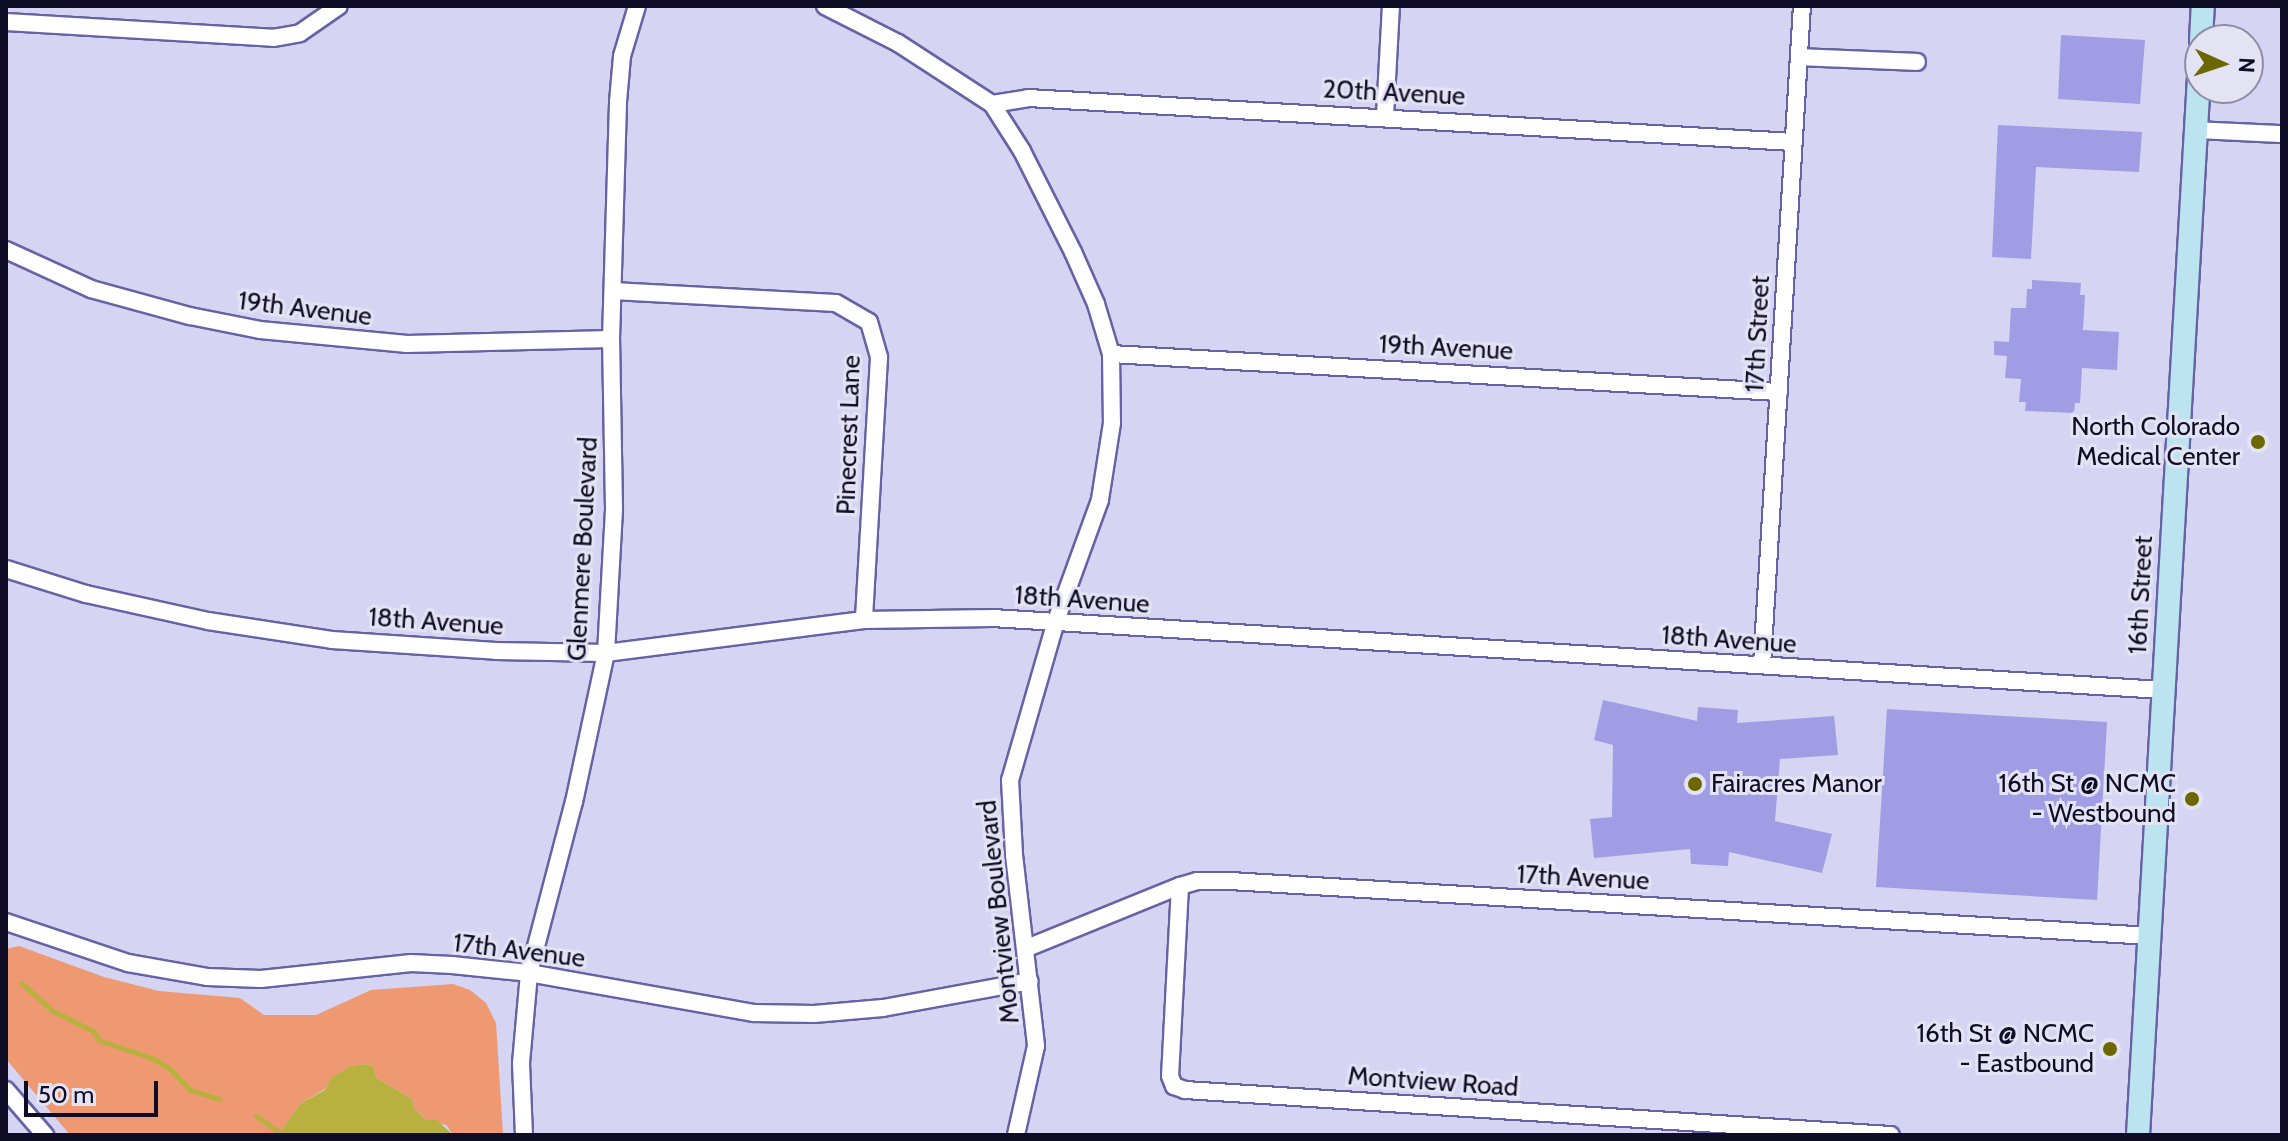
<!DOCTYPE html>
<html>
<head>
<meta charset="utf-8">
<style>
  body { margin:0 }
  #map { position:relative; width:2288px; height:1141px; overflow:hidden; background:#d5d5f3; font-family:Cabin,sans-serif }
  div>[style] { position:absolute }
  .green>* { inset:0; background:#ee9972 }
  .water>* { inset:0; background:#b8b03f }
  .stream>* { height:5px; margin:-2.5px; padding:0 2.5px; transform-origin:2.5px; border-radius:2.5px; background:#b8b03f }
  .building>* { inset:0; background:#a09de5 }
  .roads { filter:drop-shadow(2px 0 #6762a5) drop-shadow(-2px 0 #6762a5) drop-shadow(0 2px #6762a5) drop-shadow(0 -2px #6762a5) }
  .street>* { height:16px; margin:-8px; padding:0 8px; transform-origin:8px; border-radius:8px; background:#fff }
  .secondary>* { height:22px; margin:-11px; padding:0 11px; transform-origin:11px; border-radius:11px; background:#bbe4f0 }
  .dots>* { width:22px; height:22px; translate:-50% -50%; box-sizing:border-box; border:4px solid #e3e3f3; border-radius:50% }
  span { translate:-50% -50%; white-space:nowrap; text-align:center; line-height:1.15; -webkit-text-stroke:6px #e3e3f3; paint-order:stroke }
  .street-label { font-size:26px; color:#0f0c26 }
  .poi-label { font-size:26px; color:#0f0c26 }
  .right { translate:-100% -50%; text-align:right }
  .left { translate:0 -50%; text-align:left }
  .frame { position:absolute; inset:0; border:8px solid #0f0c26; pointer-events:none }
  .north { position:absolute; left:2184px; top:24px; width:80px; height:80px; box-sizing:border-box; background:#e3e3f3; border:2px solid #8e8da1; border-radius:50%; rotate:93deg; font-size:22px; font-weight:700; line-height:32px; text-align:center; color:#0f0c26 }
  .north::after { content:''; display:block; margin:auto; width:28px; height:36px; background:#6d6700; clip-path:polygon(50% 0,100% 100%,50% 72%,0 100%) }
  .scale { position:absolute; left:24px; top:1081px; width:134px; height:36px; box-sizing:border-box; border:4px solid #0f0c26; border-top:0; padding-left:10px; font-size:24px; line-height:28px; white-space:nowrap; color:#0f0c26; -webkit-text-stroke:6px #e3e3f3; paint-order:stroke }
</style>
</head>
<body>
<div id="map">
  <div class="green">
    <i style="clip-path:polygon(19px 946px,104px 977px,159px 991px,240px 998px,264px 1015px,316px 1015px,371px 990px,453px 984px,470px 990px,486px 1003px,496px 1023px,503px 1135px,453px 1135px,446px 1125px,426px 1120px,414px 1108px,412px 1099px,377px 1078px,373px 1066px,365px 1064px,351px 1066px,332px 1078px,325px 1089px,301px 1103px,278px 1135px,70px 1135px,6px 1059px,6px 949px)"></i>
  </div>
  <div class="water">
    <i style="clip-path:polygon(365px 1064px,373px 1066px,377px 1078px,412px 1099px,414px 1108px,426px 1120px,437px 1120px,453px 1135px,278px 1135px,301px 1103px,325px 1090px,331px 1078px,351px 1066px)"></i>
  </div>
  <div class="stream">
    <i style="left:21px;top:983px;width:43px;rotate:41.2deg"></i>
    <i style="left:53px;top:1011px;width:45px;rotate:26.6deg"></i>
    <i style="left:93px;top:1031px;width:11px;rotate:56deg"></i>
    <i style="left:99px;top:1040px;width:56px;rotate:18.8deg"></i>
    <i style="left:152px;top:1058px;width:21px;rotate:31deg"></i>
    <i style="left:170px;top:1069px;width:29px;rotate:46deg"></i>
    <i style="left:190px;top:1090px;width:31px;rotate:17deg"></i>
    <i style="left:256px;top:1116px;width:28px;rotate:35deg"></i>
  </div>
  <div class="building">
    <i style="clip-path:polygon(2061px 35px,2145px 40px,2140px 104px,2058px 99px)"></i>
    <i style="clip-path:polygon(1998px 125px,2142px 132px,2139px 172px,2036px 167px,2031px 259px,1992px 257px)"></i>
    <i style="clip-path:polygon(2032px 280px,2081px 283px,2080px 295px,2085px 295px,2083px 330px,2119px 332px,2117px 370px,2082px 368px,2080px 403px,2075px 403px,2074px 413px,2025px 411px,2026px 402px,2019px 402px,2021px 379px,2005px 378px,2007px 356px,1994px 355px,1994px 341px,2009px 342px,2011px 308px,2026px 308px,2027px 289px,2032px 289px)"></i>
    <i style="clip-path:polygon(1603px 700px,1697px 721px,1698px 707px,1738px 710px,1737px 723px,1834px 716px,1838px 755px,1780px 759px,1775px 821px,1832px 834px,1822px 873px,1729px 852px,1728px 866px,1691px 864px,1690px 849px,1594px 858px,1590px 819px,1612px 817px,1613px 745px,1594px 740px)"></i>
    <i style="clip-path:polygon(1887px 709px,2107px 722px,2097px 900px,1876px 887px)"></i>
  </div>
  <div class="roads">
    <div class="street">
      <i style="left:825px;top:6px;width:82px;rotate:26.9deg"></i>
      <i style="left:898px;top:43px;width:112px;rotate:33deg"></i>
      <i style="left:992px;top:104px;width:56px;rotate:57.4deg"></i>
      <i style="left:1022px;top:151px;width:113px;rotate:63.2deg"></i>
      <i style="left:1073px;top:252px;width:57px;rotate:66.1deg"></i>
      <i style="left:1096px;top:304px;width:52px;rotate:73.3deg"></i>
      <i style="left:1111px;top:354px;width:69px;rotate:89.2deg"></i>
      <i style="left:1112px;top:423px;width:78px;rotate:98.9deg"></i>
      <i style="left:1100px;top:500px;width:129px;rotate:110deg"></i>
      <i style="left:1056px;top:621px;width:166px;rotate:106.1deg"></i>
      <i style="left:1010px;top:780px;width:75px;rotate:86.9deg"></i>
      <i style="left:1014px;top:855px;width:192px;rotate:83.4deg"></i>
      <i style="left:1036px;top:1046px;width:91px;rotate:102.7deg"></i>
      <i style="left:6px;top:22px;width:267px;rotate:3.4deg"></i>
      <i style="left:273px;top:38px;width:27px;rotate:-10deg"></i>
      <i style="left:300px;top:33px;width:47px;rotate:-34.7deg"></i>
      <i style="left:1799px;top:57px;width:118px;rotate:2.4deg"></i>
      <i style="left:992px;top:104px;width:36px;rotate:-9deg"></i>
      <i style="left:1028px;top:98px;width:766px;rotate:3.29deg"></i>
      <i style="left:1385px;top:116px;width:110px;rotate:-86.9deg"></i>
      <i style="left:2196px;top:130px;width:86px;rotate:2.7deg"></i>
      <i style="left:6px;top:250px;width:94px;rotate:24.6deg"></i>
      <i style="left:91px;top:289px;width:103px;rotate:15.3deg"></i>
      <i style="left:190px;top:316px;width:71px;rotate:11.3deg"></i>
      <i style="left:260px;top:330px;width:148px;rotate:5.4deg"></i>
      <i style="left:407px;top:344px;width:204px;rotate:-1.4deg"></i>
      <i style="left:613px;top:291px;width:223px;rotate:3.1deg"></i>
      <i style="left:836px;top:303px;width:38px;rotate:30deg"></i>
      <i style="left:869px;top:322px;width:37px;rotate:74deg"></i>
      <i style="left:879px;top:358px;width:262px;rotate:93.3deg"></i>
      <i style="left:1111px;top:354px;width:669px;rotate:3.26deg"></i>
      <i style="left:6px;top:569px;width:84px;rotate:17.4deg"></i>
      <i style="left:86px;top:594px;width:125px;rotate:12.5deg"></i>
      <i style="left:208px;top:621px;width:125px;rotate:8.7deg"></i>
      <i style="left:332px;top:640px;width:164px;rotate:3.8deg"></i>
      <i style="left:496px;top:651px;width:110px;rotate:1deg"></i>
      <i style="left:606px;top:653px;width:260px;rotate:-7.3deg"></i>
      <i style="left:864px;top:620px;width:128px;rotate:-0.9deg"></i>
      <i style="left:992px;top:618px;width:1174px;rotate:3.52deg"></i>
      <i style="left:1762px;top:665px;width:660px;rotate:-86.53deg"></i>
      <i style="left:1180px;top:886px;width:190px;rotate:93deg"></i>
      <i style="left:1170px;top:1076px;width:11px;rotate:68deg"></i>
      <i style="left:1174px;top:1086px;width:12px;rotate:20deg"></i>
      <i style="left:1185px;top:1090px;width:707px;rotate:3.65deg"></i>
      <i style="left:6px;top:922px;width:129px;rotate:18.6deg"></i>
      <i style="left:128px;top:963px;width:80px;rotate:10deg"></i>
      <i style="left:207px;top:977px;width:54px;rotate:2.1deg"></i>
      <i style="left:261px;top:979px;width:151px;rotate:-6.1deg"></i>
      <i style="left:411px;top:963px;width:41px;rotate:2.8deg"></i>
      <i style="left:452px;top:965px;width:77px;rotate:5.9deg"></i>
      <i style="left:529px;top:973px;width:229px;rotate:10.1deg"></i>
      <i style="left:754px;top:1013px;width:60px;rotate:1deg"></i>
      <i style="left:814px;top:1014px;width:69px;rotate:-5deg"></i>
      <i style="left:883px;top:1008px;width:149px;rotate:-10.4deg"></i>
      <i style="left:1027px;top:948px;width:165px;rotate:-22.1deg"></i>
      <i style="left:1180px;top:886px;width:18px;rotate:-16deg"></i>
      <i style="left:1197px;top:881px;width:33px"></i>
      <i style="left:1230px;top:881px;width:921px;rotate:3.42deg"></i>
      <i style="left:6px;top:1090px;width:60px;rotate:49.1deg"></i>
      <i style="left:524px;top:1135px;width:72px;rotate:-92.4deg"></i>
      <i style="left:521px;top:1063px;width:90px;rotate:-84.9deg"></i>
      <i style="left:529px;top:973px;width:177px;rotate:-75.3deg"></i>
      <i style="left:574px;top:802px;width:152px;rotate:-77.9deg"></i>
      <i style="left:606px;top:653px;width:145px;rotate:-86.8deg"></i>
      <i style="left:614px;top:508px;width:169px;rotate:-91deg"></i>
      <i style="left:611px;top:339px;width:237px;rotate:-88.3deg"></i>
      <i style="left:618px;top:102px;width:46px;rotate:-85deg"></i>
      <i style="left:622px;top:56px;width:52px;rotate:-73.3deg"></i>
    </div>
    <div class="secondary">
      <i style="left:2201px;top:40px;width:34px;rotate:-87deg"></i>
      <i style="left:2138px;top:1135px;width:1078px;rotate:-86.7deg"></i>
    </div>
  </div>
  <div class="dots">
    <i style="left:2258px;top:442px;background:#6d6700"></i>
    <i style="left:1695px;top:784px;background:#6d6700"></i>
    <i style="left:2192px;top:799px;background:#6d6700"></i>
    <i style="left:2110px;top:1049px;background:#6d6700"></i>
  </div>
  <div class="street-label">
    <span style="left:1394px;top:93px;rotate:3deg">20th Avenue</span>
    <span style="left:305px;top:309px;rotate:7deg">19th Avenue</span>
    <span style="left:1758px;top:334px;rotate:-87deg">17th Street</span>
    <span style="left:1446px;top:348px;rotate:3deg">19th Avenue</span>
    <span style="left:849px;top:435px;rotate:-88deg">Pinecrest Lane</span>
    <span style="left:583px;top:549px;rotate:-87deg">Glenmere Boulevard</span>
    <span style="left:2141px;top:595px;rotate:-87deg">16th Street</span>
    <span style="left:1082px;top:600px;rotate:4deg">18th Avenue</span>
    <span style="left:436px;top:622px;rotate:4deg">18th Avenue</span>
    <span style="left:1729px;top:640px;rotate:4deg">18th Avenue</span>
    <span style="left:1583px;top:878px;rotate:3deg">17th Avenue</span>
    <span style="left:999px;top:912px;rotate:-96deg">Montview Boulevard</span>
    <span style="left:519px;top:951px;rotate:7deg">17th Avenue</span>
    <span style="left:1433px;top:1082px;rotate:4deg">Montview Road</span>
  </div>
  <div class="poi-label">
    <span class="right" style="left:2240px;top:442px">North Colorado<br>Medical Center</span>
    <span class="left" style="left:1711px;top:784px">Fairacres Manor</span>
    <span class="right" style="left:2176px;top:799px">16th St @ NCMC<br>- Westbound</span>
    <span class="right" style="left:2094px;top:1049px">16th St @ NCMC<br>- Eastbound</span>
  </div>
  <div class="frame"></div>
  <div class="north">N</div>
  <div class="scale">50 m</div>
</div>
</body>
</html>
